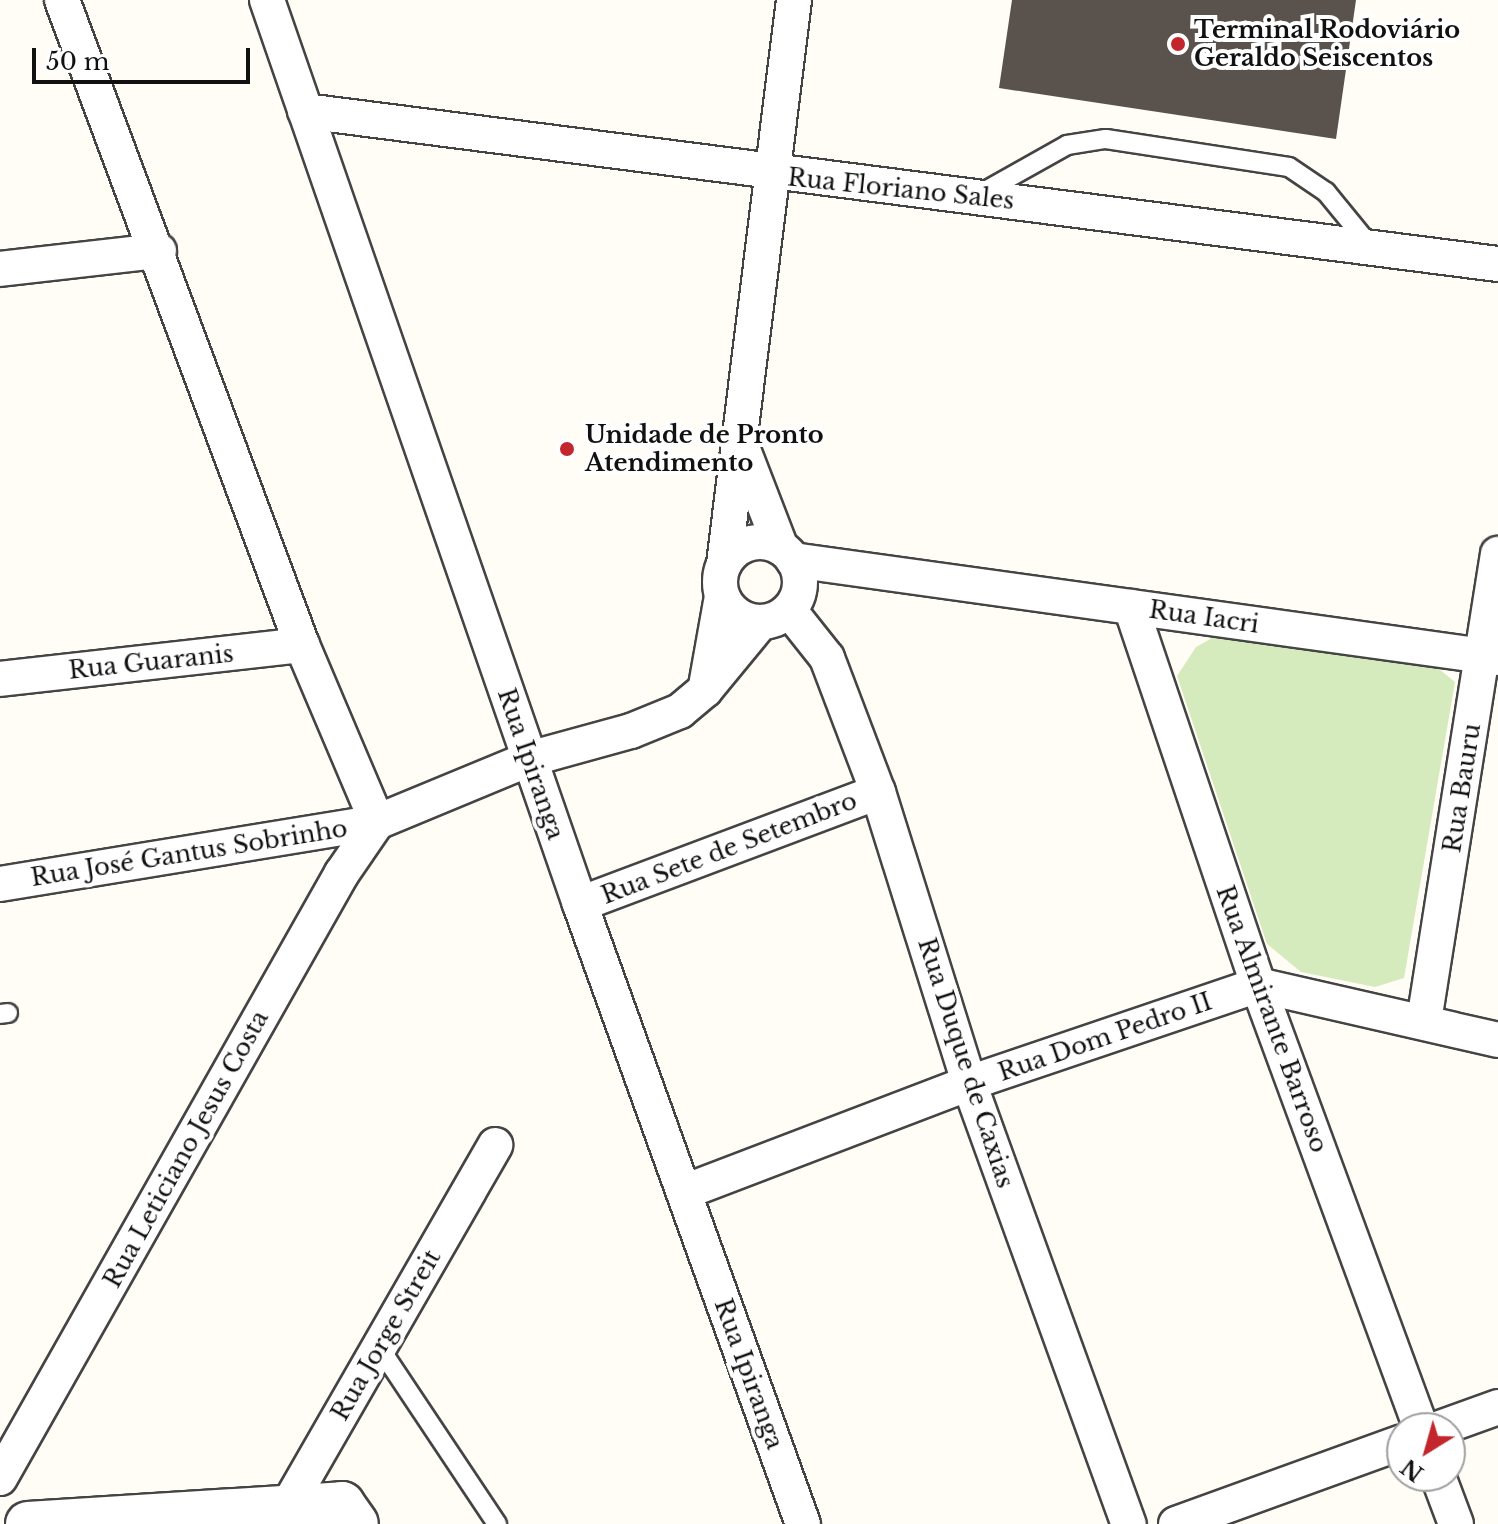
<!DOCTYPE html>
<html>
<head>
<meta charset="utf-8">
<style>
  body { margin:0 }
  #map { position:relative; width:1498px; height:1524px; overflow:hidden; background:#fffdf5; font-family:"Libre Baskerville",serif }
  div>[style] { position:absolute }
  .green>* { inset:0; background:#d5ebbd }
  .building>* { inset:0; background:#5a524d }
  .roads { filter:drop-shadow(2px 0 #444) drop-shadow(-2px 0 #444) drop-shadow(0 2px #444) drop-shadow(0 -2px #444) }
  .service>* { height:18px; margin:-9px; padding:0 9px; transform-origin:9px; border-radius:9px; background:#fff }
  .minor>* { height:34px; margin:-17px; padding:0 17px; transform-origin:17px; border-radius:17px; background:#fff }
  .minor>.ring { margin:-17px; padding:0; box-sizing:content-box; background:none; border:34px solid #fff; border-radius:50% }
  .tertiary>* { height:44px; margin:-22px; padding:0 22px; transform-origin:22px; border-radius:22px; background:#fff }
  .dots>* { width:22px; height:22px; translate:-50% -50%; box-sizing:border-box; border:4px solid #fff; border-radius:50% }
  span { translate:-50% -50%; white-space:nowrap; text-align:center; line-height:1.15; -webkit-text-stroke:8px #fff; paint-order:stroke }
  .poi-label { font-size:24px; color:#111; font-weight:700 }
  .left { translate:0 -50%; text-align:left }
  .street-label { font-size:24px; color:#111 }
  .north { position:absolute; left:1386px; top:1412px; width:80px; height:80px; box-sizing:border-box; background:#fff; border:2px solid #a0a0a0; border-radius:50%; rotate:217deg; font-size:22px; font-weight:700; line-height:32px; text-align:center; color:#111 }
  .north::after { content:''; display:block; margin:auto; width:28px; height:36px; background:#c4262e; clip-path:polygon(50% 0,100% 100%,50% 72%,0 100%) }
  .scale { position:absolute; left:32px; top:48px; width:218px; height:36px; box-sizing:border-box; border:4px solid #111; border-top:0; padding-left:10px; font-size:24px; line-height:28px; white-space:nowrap; color:#111; -webkit-text-stroke:6px #fff; paint-order:stroke }
</style>
</head>
<body>
<div id="map">
  <div class="green">
    <i style="clip-path:polygon(1223px 632px,1429px 661px,1455px 682px,1404px 978px,1375px 987px,1301px 972px,1267px 944px,1177px 676px,1196px 647px)"></i>
  </div>
  <div class="building">
    <i style="clip-path:polygon(1012px 0,1356px 0,1336px 139px,999px 88px)"></i>
  </div>
  <div class="roads">
    <div class="service">
      <i style="left:978px;top:195px;width:102px;rotate:-29.3deg"></i>
      <i style="left:1067px;top:145px;width:39px;rotate:-9deg"></i>
      <i style="left:1106px;top:139px;width:185px;rotate:8.7deg"></i>
      <i style="left:1289px;top:167px;width:45px;rotate:34deg"></i>
      <i style="left:1326px;top:192px;width:71px;rotate:50.7deg"></i>
      <i style="left:0;top:1014px;width:8px;rotate:-7deg"></i>
      <i style="left:379px;top:1347px;width:213px;rotate:56.3deg"></i>
    </div>
    <div class="minor">
      <i style="left:62px;top:0;width:688px;rotate:69.59deg"></i>
      <i style="left:302px;top:645px;width:192px;rotate:67deg"></i>
      <i style="left:267px;top:0;width:957px;rotate:70.9deg"></i>
      <i style="left:580px;top:904px;width:659px;rotate:70.22deg"></i>
      <i style="left:305px;top:111px;width:1203px;rotate:7.31deg"></i>
      <i style="left:0;top:269px;width:160px;rotate:-6.5deg"></i>
      <i style="left:742px;top:447px;width:108px;rotate:68.9deg"></i>
      <i class="ring" style="left:720px;top:542px;width:46px;height:46px"></i>
      <i style="left:793px;top:560px;width:712px;rotate:7.91deg"></i>
      <i style="left:724px;top:564px;width:568px;rotate:-82.93deg"></i>
      <i style="left:1131px;top:607px;width:399px;rotate:71.4deg"></i>
      <i style="left:1258px;top:985px;width:472px;rotate:69.8deg"></i>
      <i style="left:789px;top:610px;width:61px;rotate:51.6deg"></i>
      <i style="left:827px;top:658px;width:143px;rotate:69.2deg"></i>
      <i style="left:878px;top:792px;width:305px;rotate:72.6deg"></i>
      <i style="left:969px;top:1083px;width:469px;rotate:70.1deg"></i>
      <i style="left:0;top:679px;width:304px;rotate:-6.4deg"></i>
      <i style="left:706px;top:686px;width:91px;rotate:-79.9deg"></i>
      <i style="left:0;top:884px;width:382px;rotate:-9.3deg"></i>
      <i style="left:377px;top:822px;width:165px;rotate:-22.5deg"></i>
      <i style="left:529px;top:759px;width:106px;rotate:-15.4deg"></i>
      <i style="left:631px;top:731px;width:53px;rotate:-22.2deg"></i>
      <i style="left:680px;top:711px;width:33px;rotate:-40deg"></i>
      <i style="left:705px;top:690px;width:88px;rotate:-50.5deg"></i>
      <i style="left:580px;top:904px;width:318px;rotate:-20.6deg"></i>
      <i style="left:1424px;top:1021px;width:473px;rotate:-81deg"></i>
      <i style="left:684px;top:1192px;width:305px;rotate:-20.9deg"></i>
      <i style="left:969px;top:1083px;width:305px;rotate:-18.7deg"></i>
      <i style="left:1258px;top:985px;width:246px;rotate:12.9deg"></i>
      <i style="left:1440px;top:1428px;width:62px;rotate:-19.9deg"></i>
      <i style="left:1438px;top:1476px;width:51px;rotate:69.4deg"></i>
      <i style="left:0;top:1478px;width:695px;rotate:-60.52deg"></i>
      <i style="left:342px;top:873px;width:62px;rotate:-55.5deg"></i>
      <i style="left:278px;top:1523px;width:436px;rotate:-60.1deg"></i>
      <i style="left:1176px;top:1524px;width:240px;rotate:-19.9deg"></i>
    </div>
    <div class="tertiary">
      <i style="left:28px;top:1524px;width:315px;rotate:-3.6deg"></i>
      <i style="left:342px;top:1504px;width:24px;rotate:55deg"></i>
    </div>
  </div>
  <div class="dots">
    <i style="left:1178px;top:44px;background:#c4262e"></i>
    <i style="left:567px;top:449px;background:#c4262e"></i>
  </div>
  <div class="poi-label">
    <span class="left" style="left:1194px;top:44px">Terminal Rodoviário<br>Geraldo Seiscentos</span>
    <span class="left" style="left:585px;top:449px">Unidade de Pronto<br>Atendimento</span>
  </div>
  <div class="street-label">
    <span style="left:901px;top:189px;rotate:6deg">Rua Floriano Sales</span>
    <span style="left:1204px;top:617px;rotate:8deg">Rua Iacri</span>
    <span style="left:151px;top:662px;rotate:-6deg">Rua Guaranis</span>
    <span style="left:531px;top:764px;rotate:71deg">Rua Ipiranga</span>
    <span style="left:1462px;top:788px;rotate:-81deg">Rua Bauru</span>
    <span style="left:729px;top:848px;rotate:-21deg">Rua Sete de Setembro</span>
    <span style="left:189px;top:853px;rotate:-9deg">Rua José Gantus Sobrinho</span>
    <span style="left:1272px;top:1019px;rotate:70deg">Rua Almirante Barroso</span>
    <span style="left:1105px;top:1037px;rotate:-19deg">Rua Dom Pedro II</span>
    <span style="left:966px;top:1063px;rotate:72deg">Rua Duque de Caxias</span>
    <span style="left:186px;top:1149px;rotate:-61deg">Rua Leticiano Jesus Costa</span>
    <span style="left:386px;top:1335px;rotate:-60deg">Rua Jorge Streit</span>
    <span style="left:749px;top:1374px;rotate:70deg">Rua Ipiranga</span>
  </div>
  <div class="north">N</div>
  <div class="scale">50 m</div>
</div>
</body>
</html>
